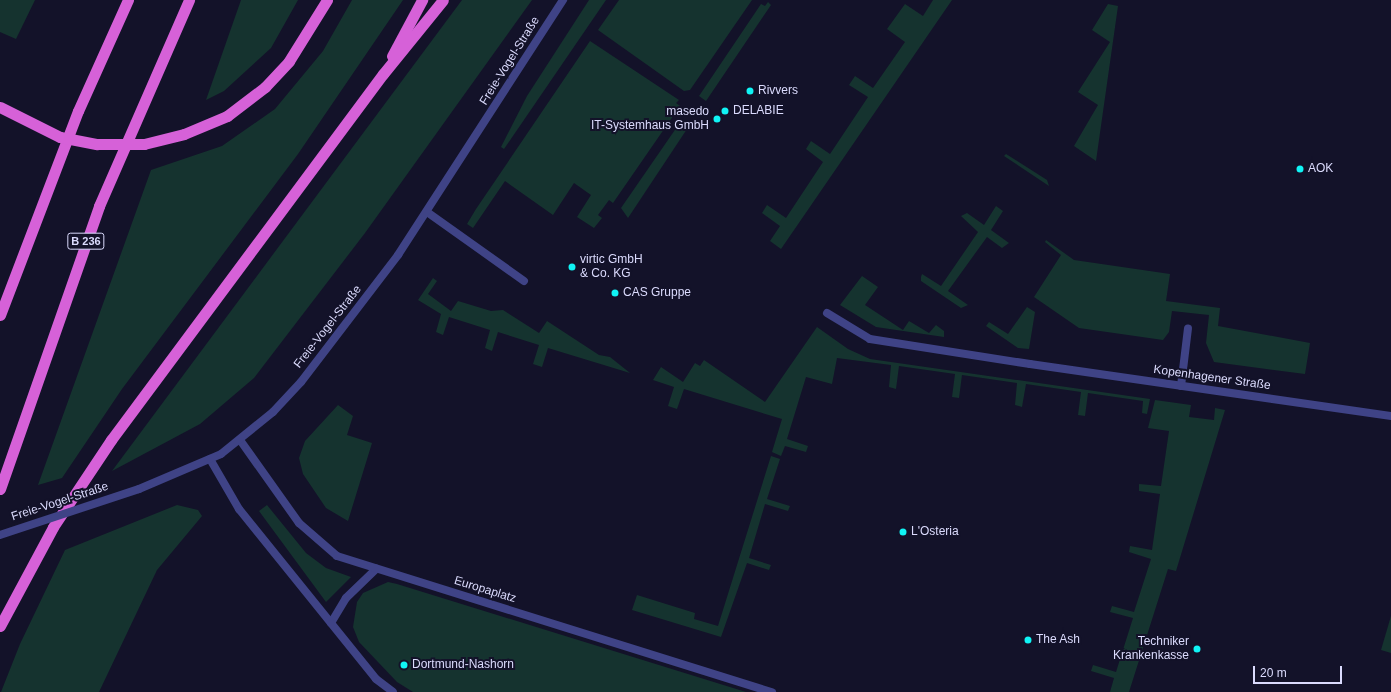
<!DOCTYPE html>
<html>
<head>
<meta charset="utf-8">
<style>
  body { margin:0 }
  #map { position:relative; width:1391px; height:692px; overflow:hidden; background:#131229; font-family:Arial,sans-serif }
  div>[style] { position:absolute }
  .green>* { inset:0; background:#15332f }
  .service>* { height:8px; margin:-4px; padding:0 4px; transform-origin:4px; border-radius:4px; background:#3f4386 }
  .minor>* { height:8px; margin:-4px; padding:0 4px; transform-origin:4px; border-radius:4px; background:#3f4386 }
  .tertiary>* { height:8px; margin:-4px; padding:0 4px; transform-origin:4px; border-radius:4px; background:#3f4386 }
  .trunk>* { height:11px; margin:-5.5px; padding:0 5.5px; transform-origin:5.5px; border-radius:5.5px; background:#d661d8 }
  .tertiary-bridge>* { height:8px; margin:-4px; padding:0 4px; transform-origin:4px; border-radius:4px; background:#3f4386 }
  .trunk-bridge>* { height:11px; margin:-5.5px; padding:0 5.5px; transform-origin:5.5px; border-radius:5.5px; background:#d661d8 }
  .dots>* { width:11px; height:11px; translate:-50% -50%; box-sizing:border-box; border:2px solid #131229; border-radius:50% }
  span { translate:-50% -50%; white-space:nowrap; text-align:center; line-height:1.15; -webkit-text-stroke:4px #131229; paint-order:stroke }
  .shield-label span { padding:1px 3px; background:#131229; border:1px solid; border-radius:3px; -webkit-text-stroke-width:0 }
  .shield-label { font-size:11px; color:#dbdbfd; font-weight:700 }
  .street-label { font-size:12px; color:#dbdbfd }
  .poi-label { font-size:12px; color:#dbdbfd }
  .left { translate:0 -50%; text-align:left }
  .right { translate:-100% -50%; text-align:right }
  .scale { position:absolute; left:1253px; top:666px; width:89px; height:18px; box-sizing:border-box; border:2px solid #dbdbfd; border-top:0; padding-left:5px; font-size:12px; line-height:14px; white-space:nowrap; color:#dbdbfd; -webkit-text-stroke:3px #131229; paint-order:stroke }
</style>
</head>
<body>
<div id="map">
  <div class="green">
    <i style="clip-path:polygon(0 0,35px 0,16px 39px,0 32px)"></i>
    <i style="clip-path:polygon(241px 0,298px 0,271px 48px,224px 91px,206px 100px)"></i>
    <i style="clip-path:polygon(352px 0,403px 0,298px 154px,122px 389px,62px 478px,38px 485px,151px 170px,222px 146px,275px 109px,323px 51px)"></i>
    <i style="clip-path:polygon(462px 0,532px 0,365px 233px,254px 378px,200px 424px,112px 471px)"></i>
    <i style="clip-path:polygon(589px 0,606px 0,504px 149px,501px 147px,527px 96px)"></i>
    <i style="clip-path:polygon(619px 0,752px 0,690px 90px,684px 91px,598px 30px)"></i>
    <i style="clip-path:polygon(933px 0,952px 0,781px 249px,770px 241px,780px 226px,762px 213px,767px 205px,786px 218px,823px 162px,806px 149px,811px 141px,830px 154px,868px 97px,849px 85px,855px 76px,873px 88px,905px 42px,887px 29px,905px 4px,923px 16px)"></i>
    <i style="clip-path:polygon(768px 2px,771px 5px,706px 101px,699px 96px,761px 4px,765px 6px)"></i>
    <i style="clip-path:polygon(1108px 4px,1118px 6px,1096px 161px,1074px 146px,1098px 105px,1078px 92px,1110px 42px,1092px 30px)"></i>
    <i style="clip-path:polygon(590px 41px,679px 100px,676px 103px,680px 106px,613px 203px,609px 200px,598px 215px,602px 218px,594px 228px,577px 217px,591px 195px,574px 183px,553px 215px,505px 181px,473px 228px,467px 224px,476px 209px)"></i>
    <i style="clip-path:polygon(679px 124px,687px 129px,628px 218px,621px 208px)"></i>
    <i style="clip-path:polygon(1006px 154px,1047px 180px,1049px 186px,1004px 156px)"></i>
    <i style="clip-path:polygon(996px 206px,1003px 211px,991px 230px,1009px 243px,1002px 248px,987px 237px,948px 291px,968px 305px,961px 308px,921px 281px,921px 277px,922px 274px,941px 286px,978px 232px,961px 216px,967px 213px,984px 225px)"></i>
    <i style="clip-path:polygon(1046px 240px,1074px 260px,1170px 274px,1166px 301px,1220px 308px,1218px 326px,1310px 343px,1305px 374px,1214px 362px,1206px 343px,1209px 315px,1172px 311px,1169px 332px,1163px 340px,1079px 328px,1034px 297px,1061px 255px,1045px 242px)"></i>
    <i style="clip-path:polygon(862px 276px,878px 287px,865px 305px,903px 330px,909px 321px,929px 333px,936px 325px,944px 331px,944px 337px,876px 327px,840px 305px)"></i>
    <i style="clip-path:polygon(433px 278px,437px 281px,428px 294px,451px 311px,458px 301px,491px 311px,503px 310px,539px 333px,547px 321px,599px 355px,610px 357px,630px 373px,548px 348px,542px 367px,533px 364px,539px 345px,498px 332px,492px 351px,485px 348px,490px 330px,449px 317px,443px 335px,436px 332px,441px 314px,418px 300px)"></i>
    <i style="clip-path:polygon(1027px 307px,1035px 312px,1029px 349px,1018px 348px,986px 326px,989px 322px,1008px 334px)"></i>
    <i style="clip-path:polygon(817px 327px,848px 349px,870px 359px,1150px 399px,1147px 414px,1142px 413px,1143px 401px,1088px 393px,1085px 416px,1078px 415px,1081px 392px,1026px 384px,1022px 407px,1015px 405px,1017px 383px,962px 375px,959px 398px,952px 397px,955px 374px,899px 366px,896px 389px,889px 387px,891px 365px,837px 358px,832px 384px,806px 377px,787px 439px,808px 446px,806px 452px,785px 446px,781px 456px,772px 452px,782px 419px,684px 389px,677px 409px,668px 406px,674px 387px,653px 380px,661px 367px,683px 382px,695px 363px,700px 366px,704px 360px,765px 402px)"></i>
    <i style="clip-path:polygon(1155px 400px,1191px 405px,1189px 417px,1214px 420px,1215px 408px,1225px 410px,1176px 571px,1168px 569px,1129px 692px,1110px 692px,1114px 678px,1091px 671px,1093px 665px,1116px 672px,1133px 618px,1110px 612px,1112px 606px,1134px 612px,1151px 559px,1129px 552px,1130px 546px,1152px 550px,1160px 494px,1139px 491px,1139px 484px,1161px 486px,1169px 431px,1148px 428px)"></i>
    <i style="clip-path:polygon(338px 405px,353px 416px,347px 435px,372px 443px,348px 521px,326px 508px,303px 474px,299px 458px,305px 441px)"></i>
    <i style="clip-path:polygon(771px 456px,780px 459px,767px 499px,790px 506px,788px 511px,765px 504px,749px 558px,771px 565px,769px 570px,747px 563px,721px 637px,632px 610px,637px 595px,695px 613px,694px 619px,718px 626px)"></i>
    <i style="clip-path:polygon(177px 505px,198px 510px,202px 516px,157px 570px,99px 692px,1px 692px,20px 644px,65px 550px)"></i>
    <i style="clip-path:polygon(267px 505px,306px 553px,326px 568px,351px 577px,326px 602px,259px 511px)"></i>
    <i style="clip-path:polygon(388px 582px,397px 584px,746px 692px,413px 692px,397px 682px,359px 642px,353px 627px,357px 602px,363px 593px)"></i>
    <i style="clip-path:polygon(1391px 616px,1391px 653px,1381px 650px)"></i>
  </div>
  <div class="service">
    <i style="left:427px;top:212px;width:119px;rotate:35.4deg"></i>
    <i style="left:827px;top:313px;width:50px;rotate:31.2deg"></i>
    <i style="left:870px;top:339px;width:162px;rotate:8.9deg"></i>
    <i style="left:1181px;top:386px;width:58px;rotate:-83.1deg"></i>
    <i style="left:331px;top:623px;width:29px;rotate:-59deg"></i>
    <i style="left:346px;top:598px;width:42px;rotate:-44deg"></i>
  </div>
  <div class="minor">
    <i style="left:1030px;top:364px;width:365px;rotate:8.2deg"></i>
    <i style="left:240px;top:440px;width:102px;rotate:54.6deg"></i>
    <i style="left:299px;top:523px;width:50px;rotate:41deg"></i>
    <i style="left:337px;top:556px;width:456px;rotate:17.4deg"></i>
    <i style="left:210px;top:459px;width:58px;rotate:59.9deg"></i>
    <i style="left:239px;top:509px;width:218px;rotate:51.1deg"></i>
    <i style="left:376px;top:679px;width:21px;rotate:37deg"></i>
  </div>
  <div class="tertiary">
    <i style="left:139px;top:489px;width:89px;rotate:-23.1deg"></i>
    <i style="left:221px;top:454px;width:67px;rotate:-38.9deg"></i>
    <i style="left:273px;top:412px;width:41px;rotate:-47deg"></i>
    <i style="left:301px;top:382px;width:160px;rotate:-52.6deg"></i>
    <i style="left:398px;top:255px;width:304px;rotate:-57.1deg"></i>
  </div>
  <div class="trunk">
    <i style="left:392px;top:56px;width:64px;rotate:-61.8deg"></i>
    <i style="left:289px;top:61px;width:72px;rotate:-58.1deg"></i>
    <i style="left:0;top:315px;width:218px;rotate:-69.1deg"></i>
    <i style="left:78px;top:111px;width:122px;rotate:-65.8deg"></i>
    <i style="left:0;top:489px;width:300px;rotate:-70.7deg"></i>
    <i style="left:99px;top:206px;width:225px;rotate:-66.4deg"></i>
    <i style="left:0;top:626px;width:112px;rotate:-61.8deg"></i>
    <i style="left:53px;top:527px;width:105px;rotate:-56.3deg"></i>
    <i style="left:111px;top:440px;width:456px;rotate:-53.4deg"></i>
    <i style="left:383px;top:74px;width:95px;rotate:-51deg"></i>
  </div>
  <div class="tertiary-bridge">
    <i style="left:0;top:535px;width:146px;rotate:-18.3deg"></i>
  </div>
  <div class="trunk-bridge">
    <i style="left:0;top:107px;width:67px;rotate:26.6deg"></i>
    <i style="left:60px;top:137px;width:38px;rotate:11deg"></i>
    <i style="left:97px;top:144px;width:47px"></i>
    <i style="left:144px;top:144px;width:41px;rotate:-14deg"></i>
    <i style="left:184px;top:134px;width:47px;rotate:-22.7deg"></i>
    <i style="left:227px;top:116px;width:48px;rotate:-37.3deg"></i>
    <i style="left:265px;top:87px;width:35px;rotate:-47deg"></i>
  </div>
  <div class="dots">
    <i style="left:750px;top:91px;background:#10f4f5"></i>
    <i style="left:725px;top:111px;background:#10f4f5"></i>
    <i style="left:717px;top:119px;background:#10f4f5"></i>
    <i style="left:1300px;top:169px;background:#10f4f5"></i>
    <i style="left:572px;top:267px;background:#10f4f5"></i>
    <i style="left:615px;top:293px;background:#10f4f5"></i>
    <i style="left:903px;top:532px;background:#10f4f5"></i>
    <i style="left:1028px;top:640px;background:#10f4f5"></i>
    <i style="left:1197px;top:649px;background:#10f4f5"></i>
    <i style="left:404px;top:665px;background:#10f4f5"></i>
  </div>
  <div class="shield-label">
    <span style="left:86px;top:241px">B 236</span>
  </div>
  <div class="street-label">
    <span style="left:510px;top:61px;rotate:-58deg">Freie-Vogel-Straße</span>
    <span style="left:328px;top:327px;rotate:-52deg">Freie-Vogel-Straße</span>
    <span style="left:1212px;top:378px;rotate:8deg">Kopenhagener Straße</span>
    <span style="left:60px;top:502px;rotate:-18deg">Freie-Vogel-Straße</span>
    <span style="left:485px;top:590px;rotate:17deg">Europaplatz</span>
  </div>
  <div class="poi-label">
    <span class="left" style="left:758px;top:91px">Rivvers</span>
    <span class="left" style="left:733px;top:111px">DELABIE</span>
    <span class="right" style="left:709px;top:119px">masedo<br>IT-Systemhaus GmbH</span>
    <span class="left" style="left:1308px;top:169px">AOK</span>
    <span class="left" style="left:580px;top:267px">virtic GmbH<br>&amp; Co. KG</span>
    <span class="left" style="left:623px;top:293px">CAS Gruppe</span>
    <span class="left" style="left:911px;top:532px">L'Osteria</span>
    <span class="left" style="left:1036px;top:640px">The Ash</span>
    <span class="right" style="left:1189px;top:649px">Techniker<br>Krankenkasse</span>
    <span class="left" style="left:412px;top:665px">Dortmund-Nashorn</span>
  </div>
  <div class="scale">20 m</div>
</div>
</body>
</html>
